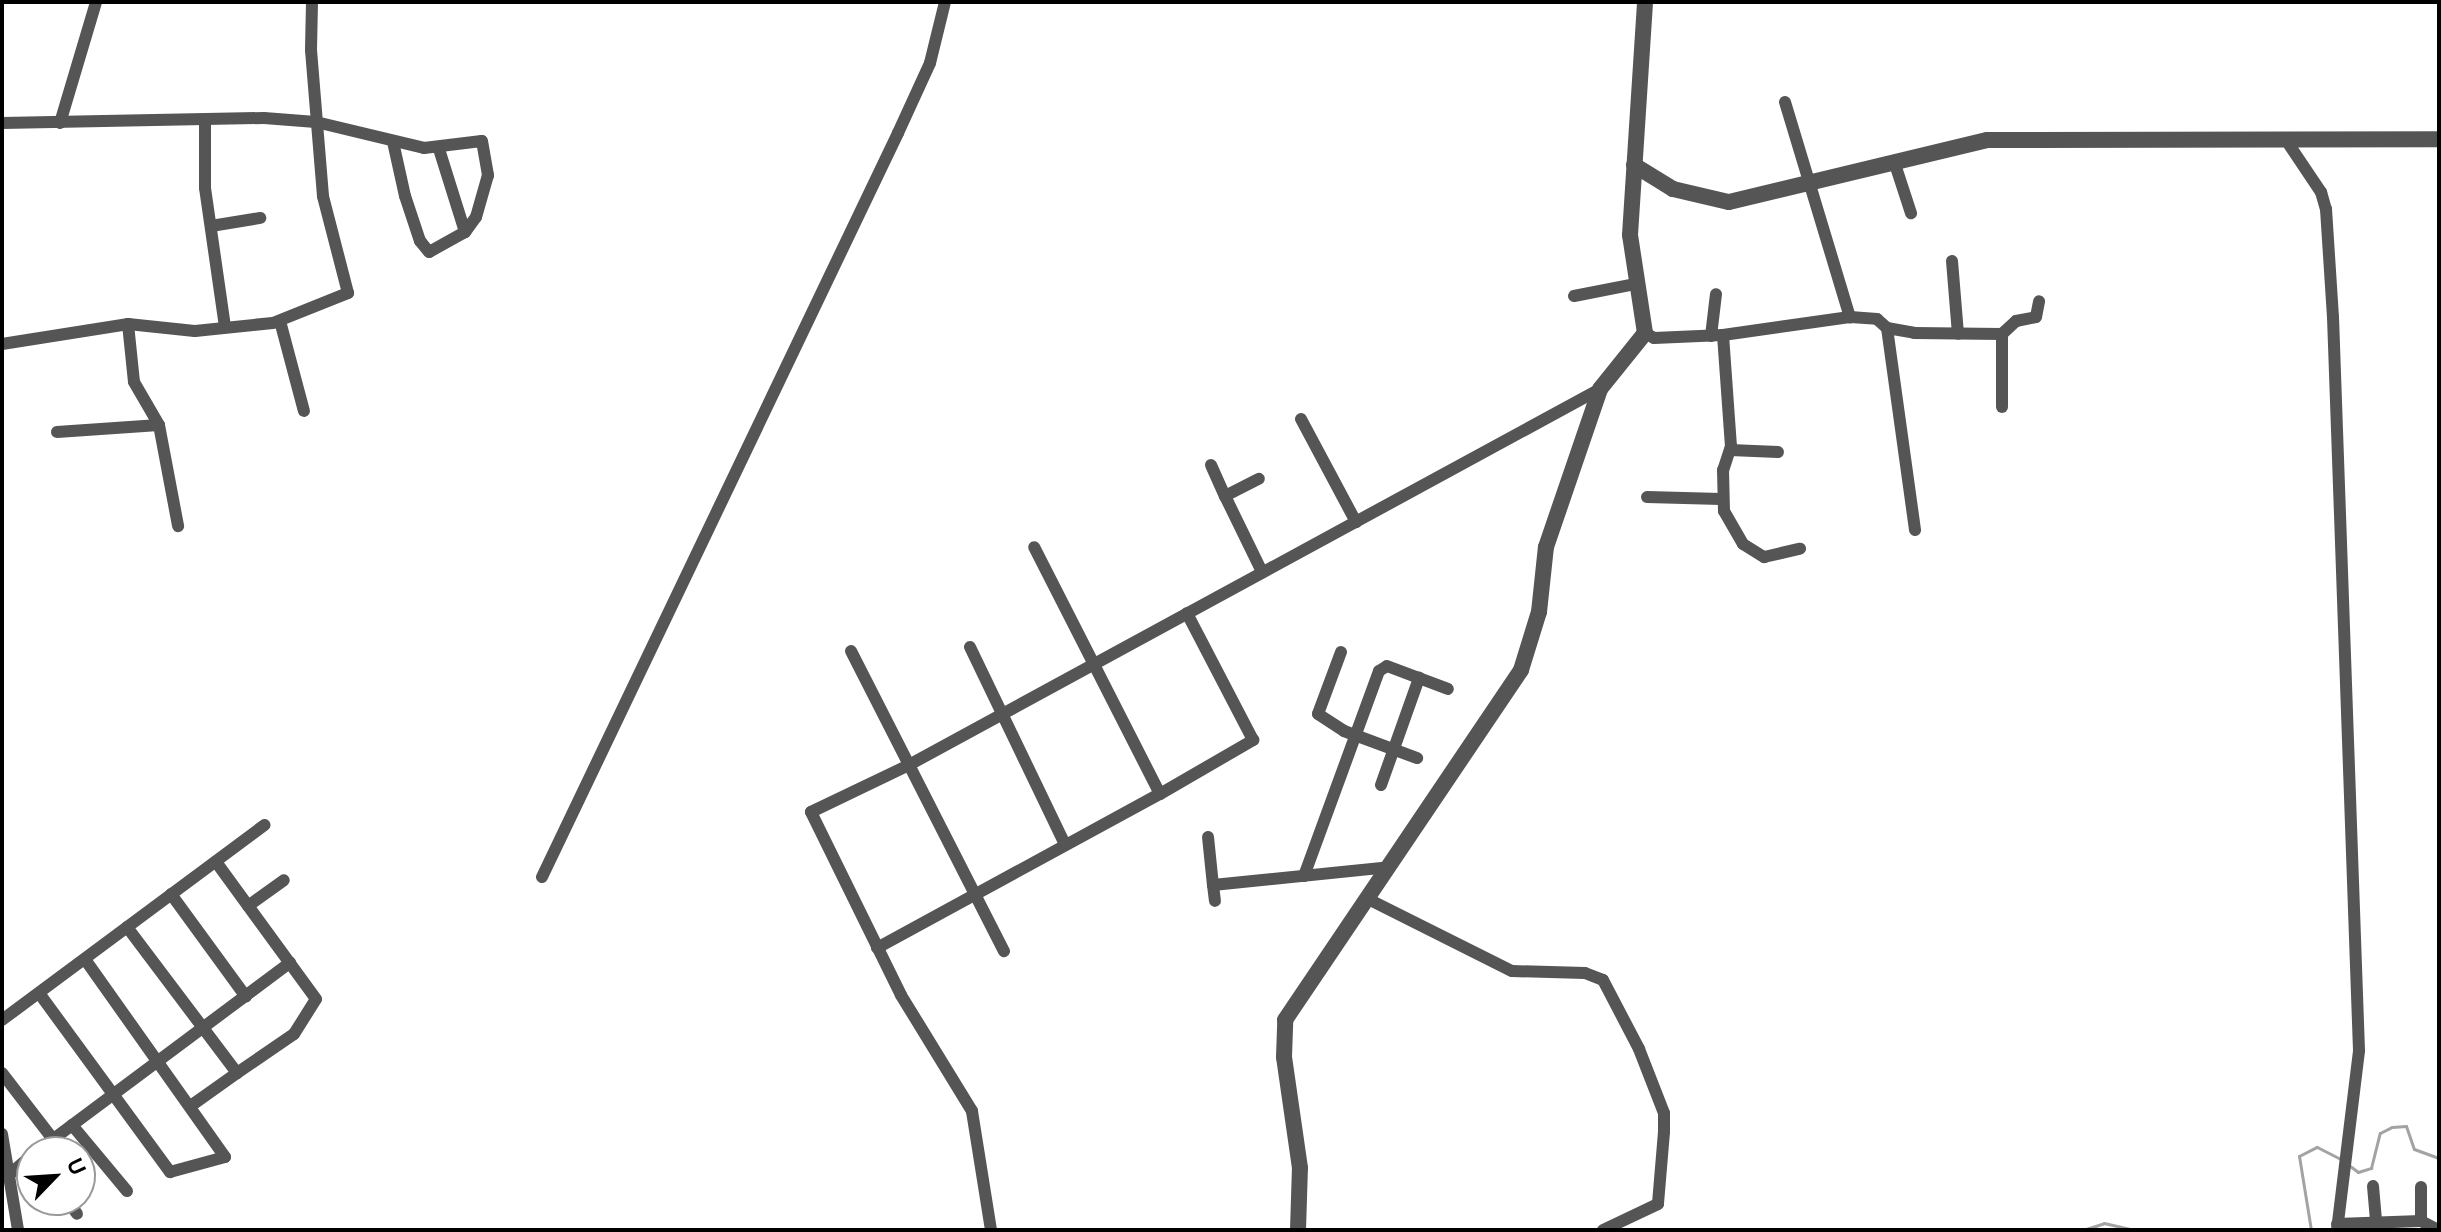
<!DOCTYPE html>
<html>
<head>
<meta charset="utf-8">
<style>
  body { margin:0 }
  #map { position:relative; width:2441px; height:1232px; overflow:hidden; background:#fff; font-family:Figtree,sans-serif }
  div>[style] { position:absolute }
  .stream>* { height:3px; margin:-1.5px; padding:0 1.5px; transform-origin:1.5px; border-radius:1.5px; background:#a3a3a3 }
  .minor>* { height:12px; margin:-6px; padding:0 6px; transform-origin:6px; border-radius:6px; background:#555 }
  .tertiary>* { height:16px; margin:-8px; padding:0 8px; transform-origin:8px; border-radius:8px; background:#555 }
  span { translate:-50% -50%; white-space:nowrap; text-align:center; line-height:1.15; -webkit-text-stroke:8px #fff; paint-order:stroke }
  .frame { position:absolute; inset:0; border:4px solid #000; pointer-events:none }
  .north { position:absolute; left:16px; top:1136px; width:80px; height:80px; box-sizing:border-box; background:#fff; border:2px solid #999; border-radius:50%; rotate:65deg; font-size:22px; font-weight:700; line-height:32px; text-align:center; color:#000 }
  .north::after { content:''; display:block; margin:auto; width:28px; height:36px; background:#000; clip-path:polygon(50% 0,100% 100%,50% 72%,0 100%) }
</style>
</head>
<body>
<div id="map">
  <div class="stream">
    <i style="left:2350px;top:1166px;width:10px;rotate:37deg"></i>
    <i style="left:2358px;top:1172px;width:14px;rotate:-17deg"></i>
    <i style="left:2371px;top:1168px;width:36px;rotate:-76deg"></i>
    <i style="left:2380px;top:1133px;width:13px;rotate:-27deg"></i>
    <i style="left:2392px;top:1127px;width:14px;rotate:-4deg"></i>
    <i style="left:2406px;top:1126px;width:24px;rotate:71deg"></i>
    <i style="left:2414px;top:1149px;width:27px;rotate:20deg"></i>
    <i style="left:2083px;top:1230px;width:22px;rotate:-18deg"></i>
    <i style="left:2104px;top:1223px;width:31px;rotate:13deg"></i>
    <i style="left:2311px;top:1230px;width:75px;rotate:-99.2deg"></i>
    <i style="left:2299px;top:1156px;width:20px;rotate:-27deg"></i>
    <i style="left:2317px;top:1147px;width:27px;rotate:27deg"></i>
  </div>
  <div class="minor">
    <i style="left:1785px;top:102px;width:225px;rotate:73.2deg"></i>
    <i style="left:205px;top:121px;width:67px;rotate:90deg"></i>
    <i style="left:205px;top:188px;width:140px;rotate:81.8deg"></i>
    <i style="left:2px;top:123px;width:262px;rotate:-1.1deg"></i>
    <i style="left:264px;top:118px;width:52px;rotate:4.4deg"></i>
    <i style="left:316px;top:122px;width:111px;rotate:13.5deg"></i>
    <i style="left:424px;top:148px;width:58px;rotate:-6.9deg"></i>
    <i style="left:482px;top:141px;width:35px;rotate:80deg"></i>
    <i style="left:488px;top:175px;width:44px;rotate:105.9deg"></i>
    <i style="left:476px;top:217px;width:19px;rotate:126deg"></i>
    <i style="left:465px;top:232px;width:41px;rotate:150.9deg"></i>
    <i style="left:429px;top:252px;width:14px;rotate:-129deg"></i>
    <i style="left:420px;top:241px;width:47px;rotate:-108.4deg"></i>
    <i style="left:405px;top:196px;width:55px;rotate:-102.5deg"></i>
    <i style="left:60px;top:123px;width:126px;rotate:-73.4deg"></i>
    <i style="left:2286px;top:140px;width:63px;rotate:56.1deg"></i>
    <i style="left:2321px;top:192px;width:18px;rotate:74deg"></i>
    <i style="left:2326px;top:209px;width:108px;rotate:86.3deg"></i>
    <i style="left:2333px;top:317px;width:734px;rotate:87.97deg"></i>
    <i style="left:2359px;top:1051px;width:180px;rotate:97deg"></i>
    <i style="left:439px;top:149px;width:87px;rotate:72.6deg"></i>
    <i style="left:1894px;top:161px;width:55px;rotate:71.9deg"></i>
    <i style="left:211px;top:226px;width:50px;rotate:-9.3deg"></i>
    <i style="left:1952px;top:261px;width:73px;rotate:85.3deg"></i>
    <i style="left:1574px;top:296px;width:63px;rotate:-11deg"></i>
    <i style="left:280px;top:321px;width:93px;rotate:75.1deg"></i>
    <i style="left:128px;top:324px;width:58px;rotate:84.1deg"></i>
    <i style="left:134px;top:382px;width:50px;rotate:59.8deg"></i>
    <i style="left:159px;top:425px;width:103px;rotate:79.3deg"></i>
    <i style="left:1887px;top:328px;width:204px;rotate:82.1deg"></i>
    <i style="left:1645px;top:333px;width:10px;rotate:29deg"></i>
    <i style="left:1654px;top:338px;width:69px;rotate:-2.5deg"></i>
    <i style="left:1723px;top:335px;width:128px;rotate:-8.1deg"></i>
    <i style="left:1850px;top:317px;width:27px;rotate:4deg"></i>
    <i style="left:1877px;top:319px;width:13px;rotate:42deg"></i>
    <i style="left:1887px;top:328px;width:27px;rotate:10deg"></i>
    <i style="left:1914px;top:333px;width:88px;rotate:0.7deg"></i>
    <i style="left:2002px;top:334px;width:73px;rotate:90deg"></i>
    <i style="left:2002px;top:334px;width:19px;rotate:-43deg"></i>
    <i style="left:2016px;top:321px;width:20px;rotate:-11deg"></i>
    <i style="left:2036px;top:317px;width:16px;rotate:-79deg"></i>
    <i style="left:1723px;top:335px;width:111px;rotate:85.9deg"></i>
    <i style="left:1731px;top:446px;width:25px;rotate:108deg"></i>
    <i style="left:1723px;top:470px;width:41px;rotate:88.6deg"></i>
    <i style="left:1724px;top:511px;width:38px;rotate:60deg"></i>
    <i style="left:1743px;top:544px;width:25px;rotate:32deg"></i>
    <i style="left:1764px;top:557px;width:37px;rotate:-13deg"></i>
    <i style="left:1711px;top:336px;width:42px;rotate:-83.2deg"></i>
    <i style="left:2px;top:344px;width:128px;rotate:-9deg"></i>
    <i style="left:128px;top:324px;width:67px;rotate:6deg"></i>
    <i style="left:195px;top:331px;width:78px;rotate:-5.9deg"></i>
    <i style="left:273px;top:323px;width:81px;rotate:-21.8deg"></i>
    <i style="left:348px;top:293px;width:100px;rotate:-104.5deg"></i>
    <i style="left:323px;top:196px;width:146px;rotate:-94.7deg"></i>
    <i style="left:311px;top:50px;width:48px;rotate:-88.8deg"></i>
    <i style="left:1301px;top:419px;width:117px;rotate:61.9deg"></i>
    <i style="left:57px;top:432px;width:102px;rotate:-3.9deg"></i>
    <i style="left:1730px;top:450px;width:48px;rotate:2.4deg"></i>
    <i style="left:1211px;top:465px;width:34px;rotate:66deg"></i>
    <i style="left:1225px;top:496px;width:38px;rotate:-27deg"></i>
    <i style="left:1225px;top:496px;width:85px;rotate:64deg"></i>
    <i style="left:1647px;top:497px;width:74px;rotate:1.5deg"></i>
    <i style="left:970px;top:647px;width:219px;rotate:64.3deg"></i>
    <i style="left:851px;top:651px;width:337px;rotate:63deg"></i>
    <i style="left:1341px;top:652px;width:66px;rotate:110.4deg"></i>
    <i style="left:1318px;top:714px;width:31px;rotate:33deg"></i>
    <i style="left:1344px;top:731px;width:78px;rotate:20.3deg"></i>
    <i style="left:1381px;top:785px;width:114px;rotate:-70.4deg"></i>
    <i style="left:1160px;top:794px;width:108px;rotate:-30.1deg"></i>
    <i style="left:1253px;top:740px;width:143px;rotate:-117.5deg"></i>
    <i style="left:1208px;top:837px;width:48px;rotate:84.1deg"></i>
    <i style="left:1213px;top:885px;width:177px;rotate:-5.8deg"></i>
    <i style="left:1304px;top:876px;width:218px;rotate:-69.9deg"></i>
    <i style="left:1379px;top:671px;width:9px;rotate:-32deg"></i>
    <i style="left:1387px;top:666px;width:65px;rotate:20.7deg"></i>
    <i style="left:542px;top:877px;width:825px;rotate:-64.43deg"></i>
    <i style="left:898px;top:133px;width:77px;rotate:-65.4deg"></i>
    <i style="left:930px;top:63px;width:63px;rotate:-76.2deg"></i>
    <i style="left:1213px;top:885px;width:16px;rotate:83deg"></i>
    <i style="left:171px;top:894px;width:127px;rotate:53.9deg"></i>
    <i style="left:1368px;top:899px;width:161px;rotate:26.6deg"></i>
    <i style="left:1512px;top:971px;width:73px;rotate:1.6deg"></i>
    <i style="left:1585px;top:973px;width:19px;rotate:21deg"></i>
    <i style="left:1603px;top:980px;width:78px;rotate:62.4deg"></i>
    <i style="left:1639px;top:1049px;width:69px;rotate:68.7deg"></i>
    <i style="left:1664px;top:1113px;width:19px;rotate:90deg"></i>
    <i style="left:1664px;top:1132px;width:72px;rotate:94.8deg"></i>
    <i style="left:1658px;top:1204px;width:61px;rotate:154.7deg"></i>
    <i style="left:248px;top:906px;width:44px;rotate:-35.8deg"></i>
    <i style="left:127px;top:927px;width:183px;rotate:53deg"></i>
    <i style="left:237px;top:1073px;width:69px;rotate:-34.4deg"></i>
    <i style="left:294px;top:1034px;width:41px;rotate:-57.8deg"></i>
    <i style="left:316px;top:999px;width:170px;rotate:-126.1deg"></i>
    <i style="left:877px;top:948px;width:322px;rotate:-28.6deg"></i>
    <i style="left:1160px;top:794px;width:277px;rotate:-117deg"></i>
    <i style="left:39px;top:993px;width:222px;rotate:53.8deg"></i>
    <i style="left:170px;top:1172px;width:57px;rotate:-15.3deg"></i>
    <i style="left:225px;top:1157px;width:242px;rotate:-125.3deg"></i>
    <i style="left:2px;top:1020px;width:327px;rotate:-36.6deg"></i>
    <i style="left:2px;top:1073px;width:82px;rotate:52.4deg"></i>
    <i style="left:192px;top:1105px;width:55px;rotate:-35.4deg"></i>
    <i style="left:72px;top:1125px;width:86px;rotate:50.2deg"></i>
    <i style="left:2px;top:1134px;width:97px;rotate:80.5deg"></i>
    <i style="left:36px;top:1152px;width:317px;rotate:-36.7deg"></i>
    <i style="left:10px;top:1174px;width:29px;rotate:-41deg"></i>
    <i style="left:2373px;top:1186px;width:37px;rotate:85deg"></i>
    <i style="left:2421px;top:1187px;width:34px;rotate:90deg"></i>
    <i style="left:2421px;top:1221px;width:19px;rotate:28deg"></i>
    <i style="left:67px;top:1200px;width:17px;rotate:54deg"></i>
    <i style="left:2337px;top:1224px;width:84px;rotate:-2deg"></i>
    <i style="left:991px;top:1230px;width:121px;rotate:-99.1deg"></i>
    <i style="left:972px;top:1111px;width:136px;rotate:-121.5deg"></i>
    <i style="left:901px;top:995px;width:204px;rotate:-116.2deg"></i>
    <i style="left:811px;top:812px;width:106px;rotate:-25.6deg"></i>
    <i style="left:907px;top:766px;width:789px;rotate:-28.55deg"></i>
  </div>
  <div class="tertiary">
    <i style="left:1634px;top:165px;width:46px;rotate:31.6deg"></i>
    <i style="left:1673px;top:189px;width:57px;rotate:13.1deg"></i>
    <i style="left:1729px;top:202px;width:266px;rotate:-13.5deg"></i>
    <i style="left:1988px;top:140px;width:451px;rotate:-0.1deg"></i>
    <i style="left:1298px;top:1230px;width:62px;rotate:-88.2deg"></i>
    <i style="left:1300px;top:1168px;width:112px;rotate:-98.2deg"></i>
    <i style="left:1284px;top:1057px;width:37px;rotate:-88deg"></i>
    <i style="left:1285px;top:1020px;width:422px;rotate:-56deg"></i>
    <i style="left:1521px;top:670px;width:61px;rotate:-72.8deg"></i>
    <i style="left:1539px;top:612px;width:65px;rotate:-83.9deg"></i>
    <i style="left:1546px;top:547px;width:167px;rotate:-71.1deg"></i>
    <i style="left:1600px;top:389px;width:72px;rotate:-51.2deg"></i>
    <i style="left:1645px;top:333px;width:99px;rotate:-98.7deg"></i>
    <i style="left:1630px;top:235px;width:233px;rotate:-86.3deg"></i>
  </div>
  <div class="frame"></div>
  <div class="north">U</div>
</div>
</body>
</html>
